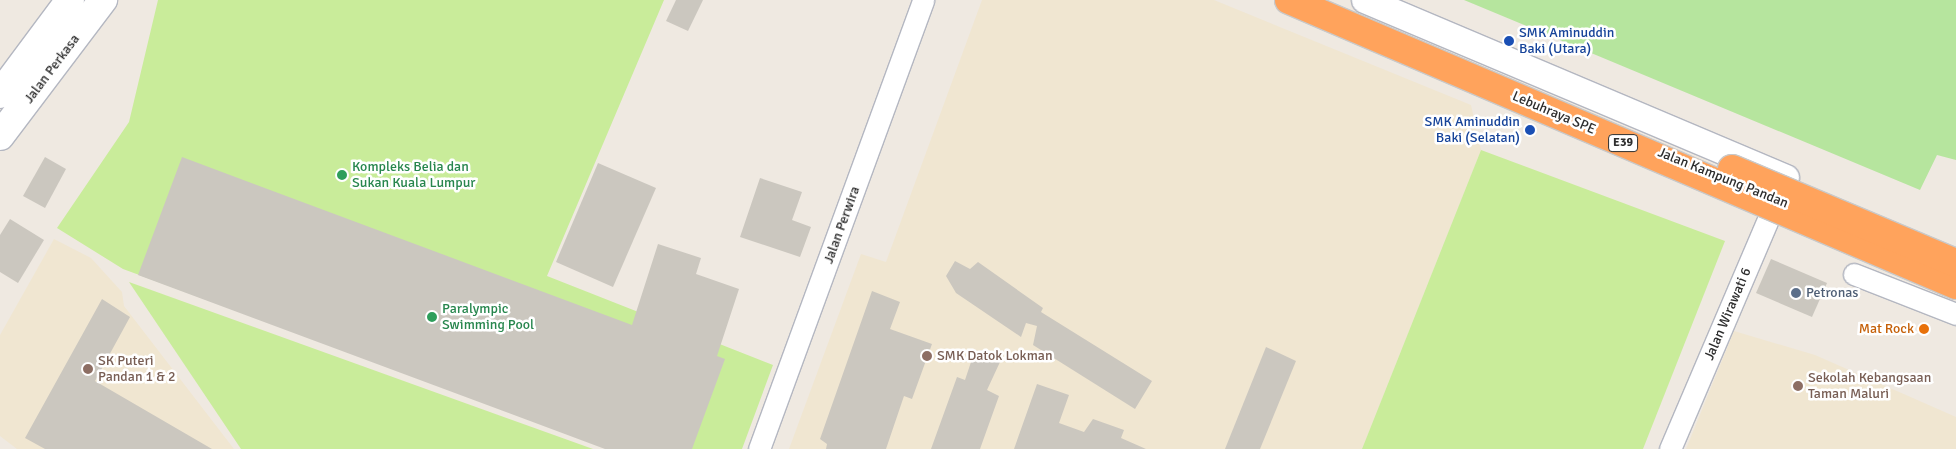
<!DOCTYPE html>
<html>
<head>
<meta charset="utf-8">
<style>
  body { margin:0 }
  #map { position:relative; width:1956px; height:449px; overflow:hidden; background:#efe9e1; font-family:Signika,sans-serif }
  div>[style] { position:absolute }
  .education>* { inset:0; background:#f0e6d1 }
  .green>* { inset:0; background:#b6e59e }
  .pitch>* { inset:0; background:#c9ec9a }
  .building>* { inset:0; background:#cbc7bf }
  .roads { filter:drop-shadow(1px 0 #b4b7c1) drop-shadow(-1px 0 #b4b7c1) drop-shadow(0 1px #b4b7c1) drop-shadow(0 -1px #b4b7c1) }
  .minor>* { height:21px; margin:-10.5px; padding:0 10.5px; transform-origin:10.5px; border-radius:10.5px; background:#fff }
  .tertiary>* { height:26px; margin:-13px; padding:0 13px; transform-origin:13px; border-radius:13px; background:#fff }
  .secondary>* { height:28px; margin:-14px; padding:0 14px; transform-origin:14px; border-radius:14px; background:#fff }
  .bridges { filter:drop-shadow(1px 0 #c9c9c9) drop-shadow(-1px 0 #c9c9c9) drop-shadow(0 1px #c9c9c9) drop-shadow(0 -1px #c9c9c9) }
  .motorway-bridge>* { height:28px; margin:-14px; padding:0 14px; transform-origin:14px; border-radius:14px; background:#ffa35c }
  .dots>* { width:14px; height:14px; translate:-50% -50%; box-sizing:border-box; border:2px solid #fff; border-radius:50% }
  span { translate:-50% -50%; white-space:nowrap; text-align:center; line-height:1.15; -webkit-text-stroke:5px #fff; paint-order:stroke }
  .shield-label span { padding:1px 4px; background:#fff; border:1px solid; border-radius:4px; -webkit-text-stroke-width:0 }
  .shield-label { font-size:12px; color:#2e2e2e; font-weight:700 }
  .transit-label { font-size:14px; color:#164399 }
  .left { translate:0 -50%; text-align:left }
  .right { translate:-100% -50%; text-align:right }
  .street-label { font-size:14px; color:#2e2e2e }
  .leisure-label { font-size:14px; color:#27864d }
  .service-label { font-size:14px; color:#4e5e75 }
  .food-label { font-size:14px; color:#c56008 }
  .education-label { font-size:14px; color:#785e54 }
</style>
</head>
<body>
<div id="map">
  <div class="education">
    <i style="clip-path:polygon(982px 0,1214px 0,1471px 105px,1481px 150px,1362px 449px,789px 449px,861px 254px,886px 262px)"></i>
    <i style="clip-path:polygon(54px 239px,91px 258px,122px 292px,124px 306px,234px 449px,17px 449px,0 436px,0 335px)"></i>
    <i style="clip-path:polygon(1734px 331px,1815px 355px,1956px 417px,1956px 449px,1686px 449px)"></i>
  </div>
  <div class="green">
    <i style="clip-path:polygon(1464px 0,1956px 0,1956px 160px,1937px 155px,1920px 190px)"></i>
  </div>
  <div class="pitch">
    <i style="clip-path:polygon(158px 0,664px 0,547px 276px,773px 365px,742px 449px,611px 449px,123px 269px,57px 228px,129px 122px)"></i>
    <i style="clip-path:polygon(1481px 150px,1725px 241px,1643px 449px,1362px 449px)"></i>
    <i style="clip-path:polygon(129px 282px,593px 449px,241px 449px)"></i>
  </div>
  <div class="building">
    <i style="clip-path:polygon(676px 0,703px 0,688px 31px,666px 21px)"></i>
    <i style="clip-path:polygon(45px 157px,66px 169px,45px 208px,23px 196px)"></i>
    <i style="clip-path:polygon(182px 157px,632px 325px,658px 244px,701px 258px,696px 274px,739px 289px,717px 356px,725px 359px,692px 449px,605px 449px,138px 275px)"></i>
    <i style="clip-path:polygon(598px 163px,656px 188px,613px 287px,556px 262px)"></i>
    <i style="clip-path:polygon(760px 178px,802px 192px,792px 220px,811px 227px,800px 257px,740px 237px)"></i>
    <i style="clip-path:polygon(10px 219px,44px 240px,18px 283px,0 272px,0 235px)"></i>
    <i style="clip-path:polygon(1771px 259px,1827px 283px,1812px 317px,1756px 293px)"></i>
    <i style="clip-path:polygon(955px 261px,970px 269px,978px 262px,1043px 308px,1041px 312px,1152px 381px,1135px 409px,1033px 345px,1037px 326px,1026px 323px,1021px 337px,956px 293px,946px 276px)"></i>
    <i style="clip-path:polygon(872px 291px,900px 302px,890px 329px,932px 344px,912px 399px,904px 396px,886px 449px,826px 449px,827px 444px,820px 439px)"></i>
    <i style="clip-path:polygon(102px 299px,130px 317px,95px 381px,212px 449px,45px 449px,25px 438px)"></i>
    <i style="clip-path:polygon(1266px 347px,1296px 361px,1260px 449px,1225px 449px)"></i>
    <i style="clip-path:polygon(974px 353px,1000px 362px,987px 390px,999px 396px,980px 449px,931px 449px,957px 377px,965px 380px)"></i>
    <i style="clip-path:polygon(1037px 384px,1069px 395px,1059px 423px,1084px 432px,1093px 419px,1124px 430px,1121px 438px,1146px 449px,1014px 449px)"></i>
  </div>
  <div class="roads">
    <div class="minor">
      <i style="left:1854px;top:274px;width:110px;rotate:21.4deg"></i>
      <i style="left:759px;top:449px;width:478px;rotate:-69.9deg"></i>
      <i style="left:1670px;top:449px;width:277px;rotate:-66.9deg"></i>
    </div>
    <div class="tertiary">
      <i style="left:1365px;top:0;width:457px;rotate:22.9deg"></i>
    </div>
    <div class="secondary">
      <i style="left:0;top:94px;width:117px;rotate:-53.3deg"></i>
      <i style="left:0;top:136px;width:171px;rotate:-52.9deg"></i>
    </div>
  </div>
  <div class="bridges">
    <div class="motorway-bridge">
      <i style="left:1289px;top:0;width:725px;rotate:23.14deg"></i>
      <i style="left:1732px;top:169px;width:243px;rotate:22.8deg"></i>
    </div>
  </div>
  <div class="dots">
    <i style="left:1509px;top:41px;background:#1a4fb4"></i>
    <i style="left:1530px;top:130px;background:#1a4fb4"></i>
    <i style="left:342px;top:175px;background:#2e9e5b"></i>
    <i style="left:1796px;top:293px;background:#5c6f8a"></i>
    <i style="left:432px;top:317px;background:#2e9e5b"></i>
    <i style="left:1924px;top:329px;background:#e8710a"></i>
    <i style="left:927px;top:356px;background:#8d6e63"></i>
    <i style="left:88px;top:369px;background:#8d6e63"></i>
    <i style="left:1798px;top:386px;background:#8d6e63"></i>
  </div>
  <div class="shield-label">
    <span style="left:1623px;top:143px">E39</span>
  </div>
  <div class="transit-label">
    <span class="left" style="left:1519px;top:41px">SMK Aminuddin<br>Baki (Utara)</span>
    <span class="right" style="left:1520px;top:130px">SMK Aminuddin<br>Baki (Selatan)</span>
  </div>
  <div class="street-label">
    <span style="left:52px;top:69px;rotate:-53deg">Jalan Perkasa</span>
    <span style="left:1554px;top:113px;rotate:23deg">Lebuhraya SPE</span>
    <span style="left:1723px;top:178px;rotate:22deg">Jalan Kampung Pandan</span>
    <span style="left:842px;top:225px;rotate:-70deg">Jalan Perwira</span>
    <span style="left:1728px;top:314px;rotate:-67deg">Jalan Wirawati 6</span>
  </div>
  <div class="leisure-label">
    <span class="left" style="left:352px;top:175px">Kompleks Belia dan<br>Sukan Kuala Lumpur</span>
    <span class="left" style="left:442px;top:317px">Paralympic<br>Swimming Pool</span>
  </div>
  <div class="service-label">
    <span class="left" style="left:1806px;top:293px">Petronas</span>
  </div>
  <div class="food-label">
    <span class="right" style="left:1914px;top:329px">Mat Rock</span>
  </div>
  <div class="education-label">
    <span class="left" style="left:937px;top:356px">SMK Datok Lokman</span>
    <span class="left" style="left:98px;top:369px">SK Puteri<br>Pandan 1 &amp; 2</span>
    <span class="left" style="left:1808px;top:386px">Sekolah Kebangsaan<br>Taman Maluri</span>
  </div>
</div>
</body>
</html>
